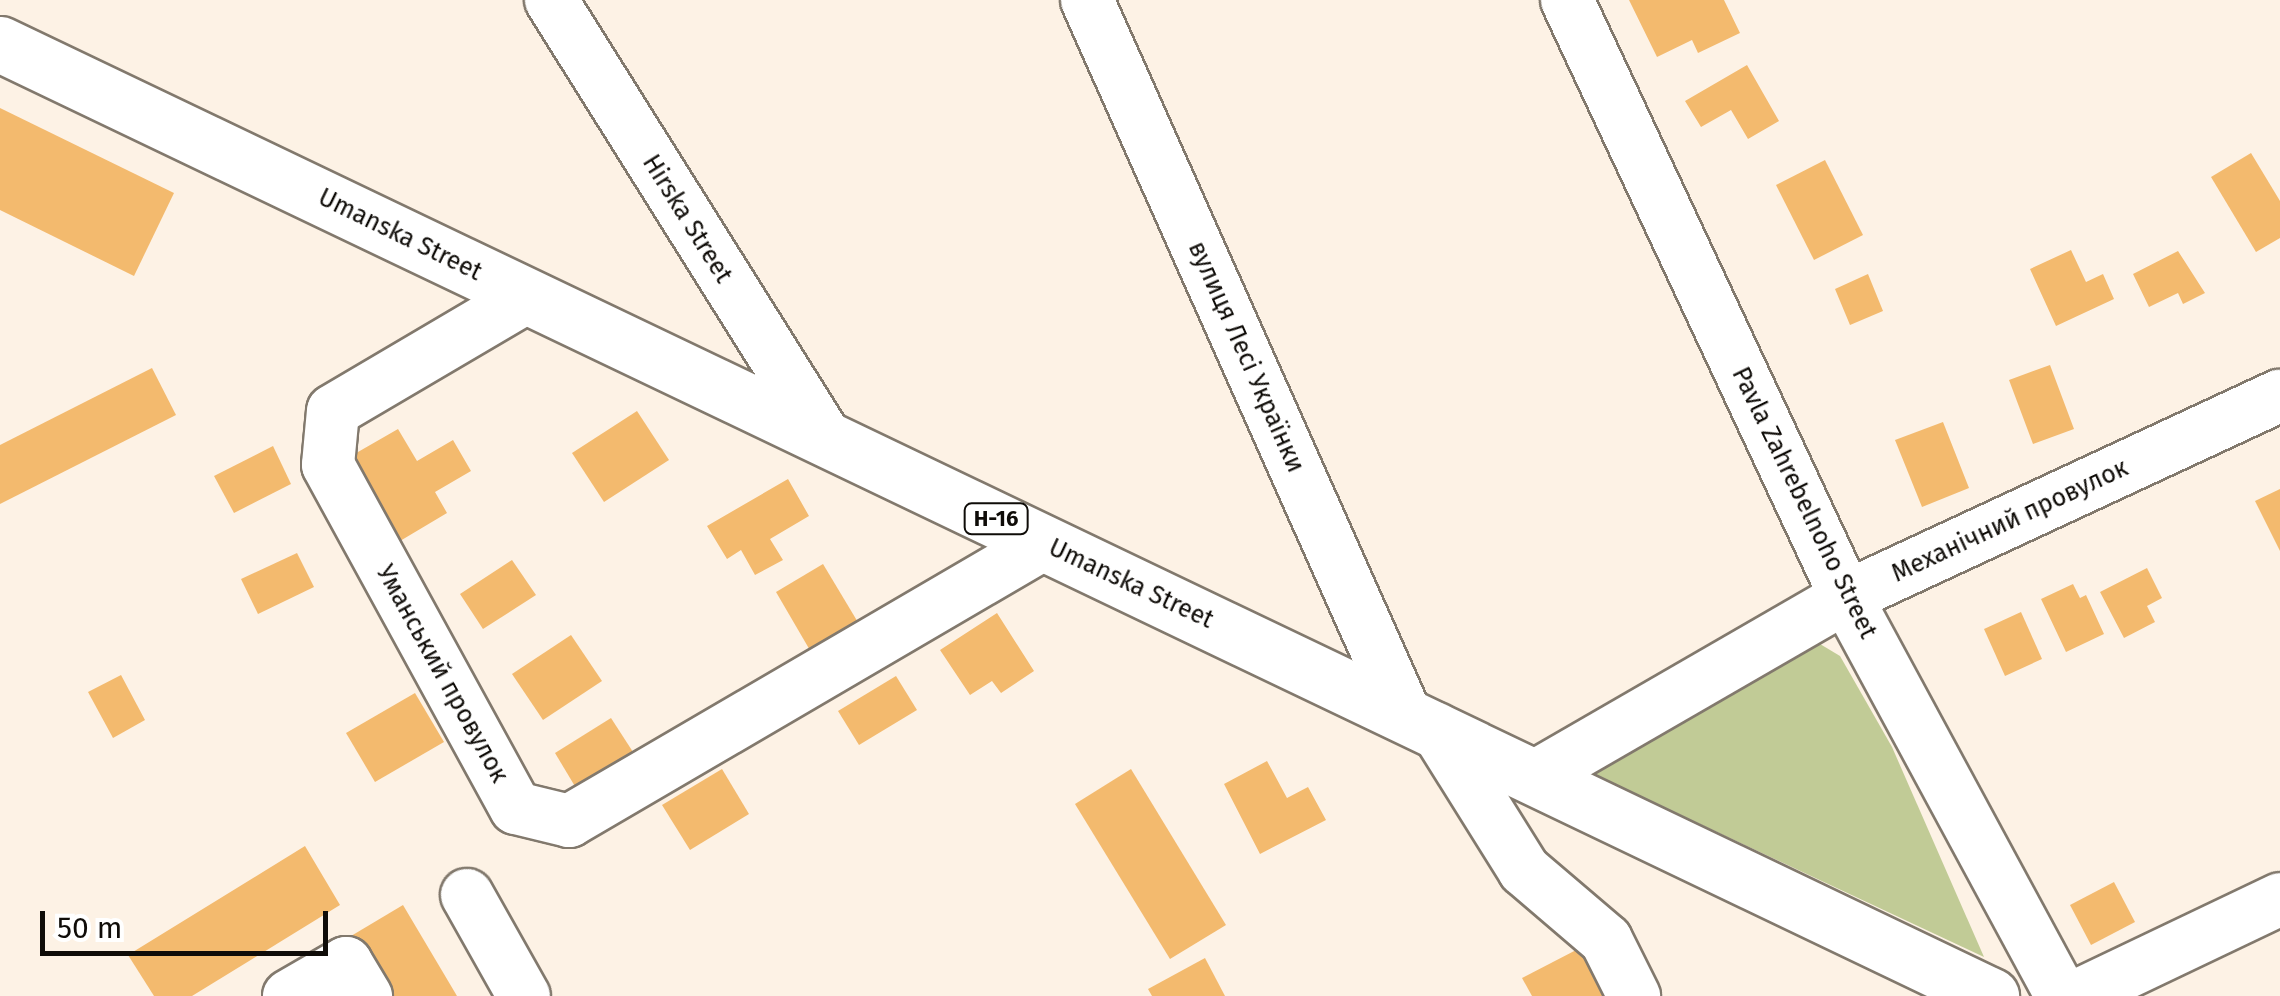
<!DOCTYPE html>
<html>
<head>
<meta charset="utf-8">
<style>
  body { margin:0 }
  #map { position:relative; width:2280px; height:996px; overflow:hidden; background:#fdf2e5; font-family:"Fira Sans",sans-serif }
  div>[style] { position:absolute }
  .green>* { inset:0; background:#c1cb96 }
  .building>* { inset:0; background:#f3ba6e }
  .roads { filter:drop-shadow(2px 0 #82796d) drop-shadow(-2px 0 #82796d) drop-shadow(0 2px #82796d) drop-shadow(0 -2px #82796d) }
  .minor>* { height:52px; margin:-26px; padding:0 26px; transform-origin:26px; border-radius:26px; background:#fff }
  .major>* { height:55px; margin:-27.5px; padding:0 27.5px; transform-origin:27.5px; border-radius:27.5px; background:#fff }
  span { translate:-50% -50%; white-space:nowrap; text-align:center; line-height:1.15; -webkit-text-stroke:10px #fff; paint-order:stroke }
  .shield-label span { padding:2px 8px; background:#fff; border:2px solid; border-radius:8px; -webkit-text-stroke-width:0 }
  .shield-label { font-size:22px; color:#0f0c08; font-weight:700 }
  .street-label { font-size:25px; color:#0f0c08 }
  .scale { position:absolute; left:40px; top:911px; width:288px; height:45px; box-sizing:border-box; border:5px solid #0f0c08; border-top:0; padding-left:12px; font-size:30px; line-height:35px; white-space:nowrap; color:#0f0c08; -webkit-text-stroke:8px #fff; paint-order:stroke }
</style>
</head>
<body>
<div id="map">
  <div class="green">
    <i style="clip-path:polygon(1815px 641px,1840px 656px,1892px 747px,1984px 957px,1589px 772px)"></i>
  </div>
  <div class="building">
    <i style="clip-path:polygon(1629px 0,1724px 0,1740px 33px,1698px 53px,1692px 40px,1657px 57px)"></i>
    <i style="clip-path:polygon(1747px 65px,1779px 121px,1748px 139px,1731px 110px,1701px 127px,1685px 101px)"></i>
    <i style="clip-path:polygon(0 108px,174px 193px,134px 276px,0 210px)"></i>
    <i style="clip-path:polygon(2251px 153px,2280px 201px,2280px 238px,2256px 252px,2211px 177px)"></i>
    <i style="clip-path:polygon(1825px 160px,1863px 235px,1814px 260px,1776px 185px)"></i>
    <i style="clip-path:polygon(2071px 250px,2086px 282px,2103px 274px,2114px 299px,2056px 326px,2030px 269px)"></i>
    <i style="clip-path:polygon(2178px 251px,2205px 293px,2183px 304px,2178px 293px,2149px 307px,2133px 274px)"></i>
    <i style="clip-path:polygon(1868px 274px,1883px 311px,1850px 325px,1835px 289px)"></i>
    <i style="clip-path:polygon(2050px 365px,2074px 429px,2033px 444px,2009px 380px)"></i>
    <i style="clip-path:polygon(152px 368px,176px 415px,0 504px,0 445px)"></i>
    <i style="clip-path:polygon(637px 411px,669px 460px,604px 502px,572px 453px)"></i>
    <i style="clip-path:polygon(1943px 422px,1969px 488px,1922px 507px,1895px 440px)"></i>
    <i style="clip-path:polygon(398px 429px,417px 461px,453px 440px,471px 471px,435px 492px,447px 513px,400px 541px,351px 456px)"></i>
    <i style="clip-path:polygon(273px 446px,291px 484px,234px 513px,214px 476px)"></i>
    <i style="clip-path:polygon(788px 479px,809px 516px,770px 539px,783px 560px,755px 575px,741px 550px,727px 559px,707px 526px)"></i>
    <i style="clip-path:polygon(2280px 489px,2280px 551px,2255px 501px)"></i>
    <i style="clip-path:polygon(297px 553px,314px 587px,258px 614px,241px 579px)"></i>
    <i style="clip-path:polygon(512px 560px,536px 595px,483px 629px,460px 594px)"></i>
    <i style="clip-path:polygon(823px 564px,859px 624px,811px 652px,776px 592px)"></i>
    <i style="clip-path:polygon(2147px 568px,2162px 598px,2147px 606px,2155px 622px,2124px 638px,2100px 592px)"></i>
    <i style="clip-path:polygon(2073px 584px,2080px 598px,2086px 595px,2104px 634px,2066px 652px,2041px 599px)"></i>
    <i style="clip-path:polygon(2021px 612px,2042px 659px,2005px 676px,1984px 629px)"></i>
    <i style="clip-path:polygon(997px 613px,1034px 671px,1001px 693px,992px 681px,970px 695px,940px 650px)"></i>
    <i style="clip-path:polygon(571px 635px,602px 681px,543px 720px,512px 674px)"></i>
    <i style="clip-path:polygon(121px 675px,145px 720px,113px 738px,88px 692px)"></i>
    <i style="clip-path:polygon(896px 676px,917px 710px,859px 745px,838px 711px)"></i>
    <i style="clip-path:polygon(415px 693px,444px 742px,375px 782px,346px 733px)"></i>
    <i style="clip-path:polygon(611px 718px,633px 752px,576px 788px,555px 753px)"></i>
    <i style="clip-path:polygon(1267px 761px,1287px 798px,1308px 787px,1326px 820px,1260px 854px,1224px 784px)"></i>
    <i style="clip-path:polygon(722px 769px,749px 814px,690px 850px,662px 805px)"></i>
    <i style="clip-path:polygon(1131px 769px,1226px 925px,1170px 959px,1075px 804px)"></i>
    <i style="clip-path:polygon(305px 846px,340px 905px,192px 996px,154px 996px,128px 955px)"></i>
    <i style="clip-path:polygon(2114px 882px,2135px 922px,2091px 945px,2070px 905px)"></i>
    <i style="clip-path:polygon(403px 905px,457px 996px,380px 996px,346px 939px)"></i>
    <i style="clip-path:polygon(1580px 948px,1604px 996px,1532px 996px,1522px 978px)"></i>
    <i style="clip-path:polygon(1205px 958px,1225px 996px,1152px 996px,1148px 989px)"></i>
  </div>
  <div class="roads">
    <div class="minor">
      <i style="left:551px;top:0;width:516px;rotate:57.91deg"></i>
      <i style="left:1087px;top:0;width:782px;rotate:65.99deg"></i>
      <i style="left:1567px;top:0;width:659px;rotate:64.95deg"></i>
      <i style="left:1846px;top:597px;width:454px;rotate:61.6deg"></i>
      <i style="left:528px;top:296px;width:226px;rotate:149.5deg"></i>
      <i style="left:333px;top:411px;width:54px;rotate:95.3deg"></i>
      <i style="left:328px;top:465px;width:391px;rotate:61.3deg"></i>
      <i style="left:516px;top:808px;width:55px;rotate:13.8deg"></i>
      <i style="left:569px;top:821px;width:551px;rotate:-30.29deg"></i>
      <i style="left:1436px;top:729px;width:166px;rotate:58deg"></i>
      <i style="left:1524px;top:870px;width:108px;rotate:40.5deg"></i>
      <i style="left:1606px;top:940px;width:63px;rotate:63.4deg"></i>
      <i style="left:1536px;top:776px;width:358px;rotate:-30deg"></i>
      <i style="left:1846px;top:597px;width:478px;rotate:-24.9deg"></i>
      <i style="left:467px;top:895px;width:116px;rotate:60.6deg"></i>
      <i style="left:289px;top:996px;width:66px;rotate:-30.1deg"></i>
      <i style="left:346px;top:963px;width:39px;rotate:59deg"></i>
      <i style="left:2077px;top:996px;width:225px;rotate:-25.5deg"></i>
    </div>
    <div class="major">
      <i style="left:0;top:44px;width:2207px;rotate:25.55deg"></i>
    </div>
  </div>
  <div class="shield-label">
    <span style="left:996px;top:519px">Н-16</span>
  </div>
  <div class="street-label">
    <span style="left:687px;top:219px;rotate:58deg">Hirska Street</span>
    <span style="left:400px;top:235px;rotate:26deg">Umanska Street</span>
    <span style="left:1246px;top:357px;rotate:66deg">вулиця Лесі Українки</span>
    <span style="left:1804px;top:503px;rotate:64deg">Pavla Zahrebelnoho Street</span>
    <span style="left:2010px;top:521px;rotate:-25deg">Механічний провулок</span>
    <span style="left:1131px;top:584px;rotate:25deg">Umanska Street</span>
    <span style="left:442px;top:674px;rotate:61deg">Уманський провулок</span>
  </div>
  <div class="scale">50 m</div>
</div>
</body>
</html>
